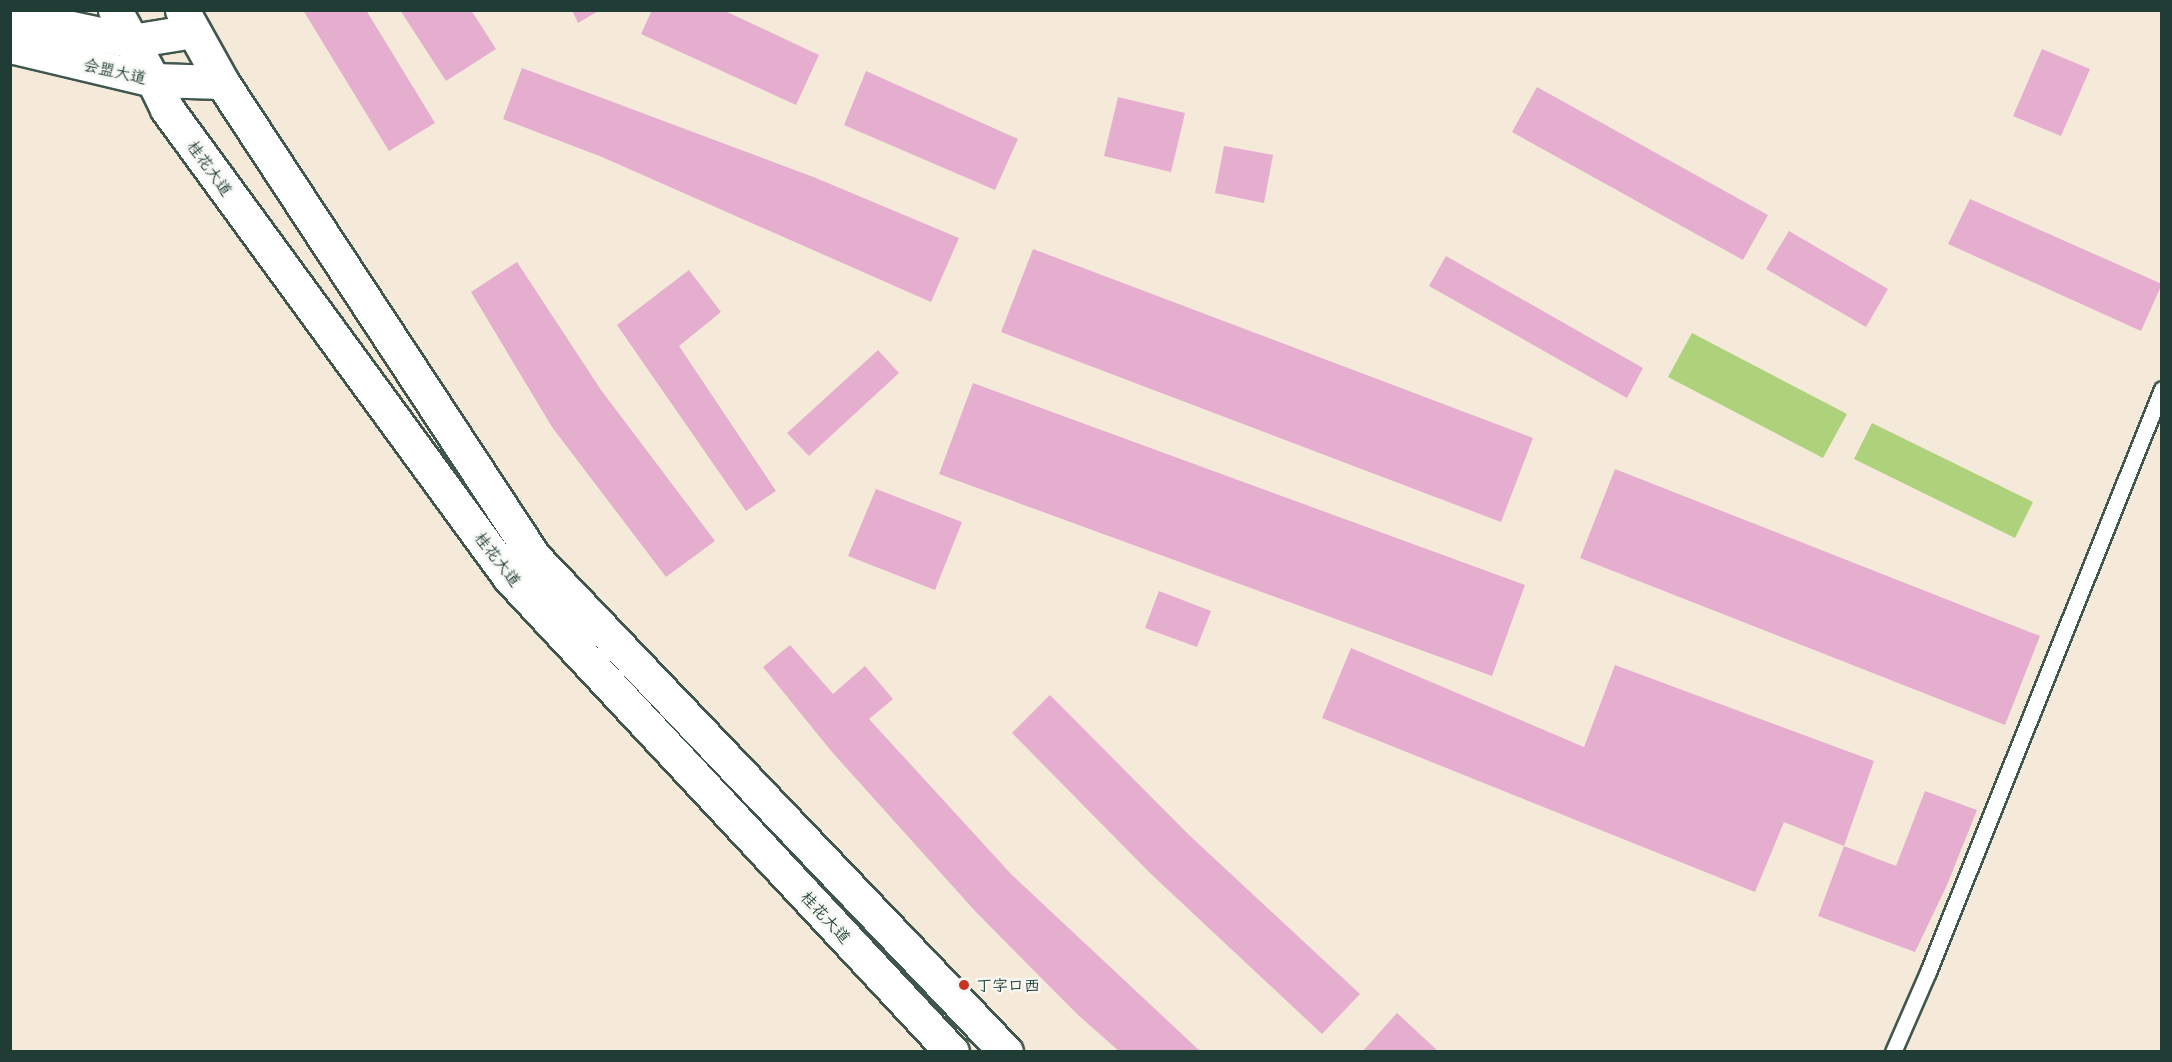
<!DOCTYPE html>
<html>
<head>
<meta charset="utf-8">
<style>
  body { margin:0 }
  #map { position:relative; width:2172px; height:1062px; overflow:hidden; background:#f5eada; font-family:Delius,"LXGW WenKai TC",sans-serif }
  div>[style] { position:absolute }
  .green>* { inset:0; background:#add27b }
  .building>* { inset:0; background:#e5aecf }
  .roads { filter:drop-shadow(2px 0 #3f574d) drop-shadow(-2px 0 #3f574d) drop-shadow(0 2px #3f574d) drop-shadow(0 -2px #3f574d) }
  .service>* { height:15px; margin:-7.5px; padding:0 7.5px; transform-origin:7.5px; border-radius:7.5px; background:#fff }
  .secondary>* { height:33px; margin:-16.5px; padding:0 16.5px; transform-origin:16.5px; border-radius:16.5px; background:#fff }
  .primary>* { height:33px; margin:-16.5px; padding:0 16.5px; transform-origin:16.5px; border-radius:16.5px; background:#fff }
  .dots>* { width:16px; height:16px; translate:-50% -50%; box-sizing:border-box; border:3px solid #f6f6f2; border-radius:50% }
  span { translate:-50% -50%; white-space:nowrap; text-align:center; line-height:1.15; -webkit-text-stroke:5px #f6f6f2; paint-order:stroke }
  .street-label { font-size:16px; color:#1f3d34 }
  .poi-label { font-size:16px; color:#1f3d34 }
  .left { translate:0 -50%; text-align:left }
  .frame { position:absolute; inset:0; border:12px solid #1f3d34; pointer-events:none }
</style>
</head>
<body>
<div id="map">
  <div class="green">
    <i style="clip-path:polygon(1692px 333px,1847px 414px,1823px 458px,1668px 377px)"></i>
    <i style="clip-path:polygon(1872px 423px,2033px 502px,2015px 538px,1854px 459px)"></i>
  </div>
  <div class="building">
    <i style="clip-path:polygon(303px 10px,366px 10px,435px 123px,389px 151px)"></i>
    <i style="clip-path:polygon(400px 10px,471px 10px,496px 49px,446px 81px)"></i>
    <i style="clip-path:polygon(572px 10px,600px 10px,578px 23px)"></i>
    <i style="clip-path:polygon(652px 10px,723px 10px,819px 55px,796px 105px,641px 34px)"></i>
    <i style="clip-path:polygon(2042px 49px,2090px 69px,2061px 136px,2013px 116px)"></i>
    <i style="clip-path:polygon(522px 68px,816px 178px,959px 238px,931px 302px,602px 157px,503px 119px)"></i>
    <i style="clip-path:polygon(866px 71px,1018px 139px,995px 190px,844px 125px)"></i>
    <i style="clip-path:polygon(1537px 87px,1768px 215px,1743px 260px,1512px 132px)"></i>
    <i style="clip-path:polygon(1118px 97px,1185px 113px,1171px 172px,1104px 156px)"></i>
    <i style="clip-path:polygon(1224px 146px,1273px 155px,1264px 203px,1215px 193px)"></i>
    <i style="clip-path:polygon(1970px 199px,2162px 284px,2141px 331px,1948px 244px)"></i>
    <i style="clip-path:polygon(1789px 231px,1888px 289px,1866px 327px,1766px 269px)"></i>
    <i style="clip-path:polygon(1033px 249px,1533px 438px,1501px 522px,1001px 332px)"></i>
    <i style="clip-path:polygon(1446px 256px,1643px 368px,1627px 398px,1429px 286px)"></i>
    <i style="clip-path:polygon(517px 262px,601px 390px,715px 541px,666px 577px,552px 427px,471px 292px)"></i>
    <i style="clip-path:polygon(689px 270px,721px 312px,679px 346px,776px 491px,746px 511px,617px 325px)"></i>
    <i style="clip-path:polygon(878px 350px,899px 373px,809px 456px,787px 433px)"></i>
    <i style="clip-path:polygon(973px 383px,1525px 585px,1492px 676px,939px 474px)"></i>
    <i style="clip-path:polygon(1615px 469px,2040px 636px,2005px 725px,1580px 558px)"></i>
    <i style="clip-path:polygon(876px 489px,962px 522px,935px 590px,848px 556px)"></i>
    <i style="clip-path:polygon(1159px 591px,1211px 611px,1197px 647px,1145px 628px)"></i>
    <i style="clip-path:polygon(790px 645px,833px 694px,865px 666px,893px 699px,869px 719px,1011px 874px,1201px 1052px,1120px 1052px,1078px 1015px,975px 911px,832px 752px,763px 667px)"></i>
    <i style="clip-path:polygon(1351px 648px,1584px 747px,1615px 665px,1874px 761px,1844px 846px,1784px 822px,1755px 892px,1322px 718px)"></i>
    <i style="clip-path:polygon(1050px 695px,1188px 834px,1360px 994px,1322px 1034px,1151px 874px,1012px 733px)"></i>
    <i style="clip-path:polygon(1925px 791px,1977px 810px,1947px 885px,1915px 952px,1818px 916px,1844px 846px,1896px 866px)"></i>
    <i style="clip-path:polygon(1397px 1013px,1439px 1052px,1362px 1052px)"></i>
  </div>
  <div class="roads">
    <div class="service">
      <i style="left:1893px;top:1052px;width:87px;rotate:-66.4deg"></i>
      <i style="left:1928px;top:972px;width:628px;rotate:-68.13deg"></i>
    </div>
    <div class="secondary">
      <i style="left:115px;top:10px;width:80px;rotate:61.5deg"></i>
      <i style="left:182px;top:10px;width:82px;rotate:60.9deg"></i>
    </div>
    <div class="primary">
      <i style="left:10px;top:15px;width:125px;rotate:12deg"></i>
      <i style="left:132px;top:41px;width:62px;rotate:-9.3deg"></i>
      <i style="left:10px;top:46px;width:147px;rotate:13.4deg"></i>
      <i style="left:153px;top:80px;width:69px;rotate:1.7deg"></i>
      <i style="left:222px;top:82px;width:568px;rotate:56.7deg"></i>
      <i style="left:534px;top:557px;width:684px;rotate:46.36deg"></i>
      <i style="left:153px;top:80px;width:32px;rotate:64deg"></i>
      <i style="left:167px;top:109px;width:581px;rotate:53.82deg"></i>
      <i style="left:510px;top:578px;width:648px;rotate:47deg"></i>
    </div>
  </div>
  <div class="dots">
    <i style="left:964px;top:985px;background:#c8321e"></i>
  </div>
  <div class="street-label">
    <span style="left:115px;top:71px;rotate:13deg">会盟大道</span>
    <span style="left:210px;top:168px;rotate:54deg">桂花大道</span>
    <span style="left:498px;top:559px;rotate:52deg">桂花大道</span>
    <span style="left:826px;top:917px;rotate:47deg">桂花大道</span>
  </div>
  <div class="poi-label">
    <span class="left" style="left:976px;top:985px">丁字口西</span>
  </div>
  <div class="frame"></div>
</div>
</body>
</html>
